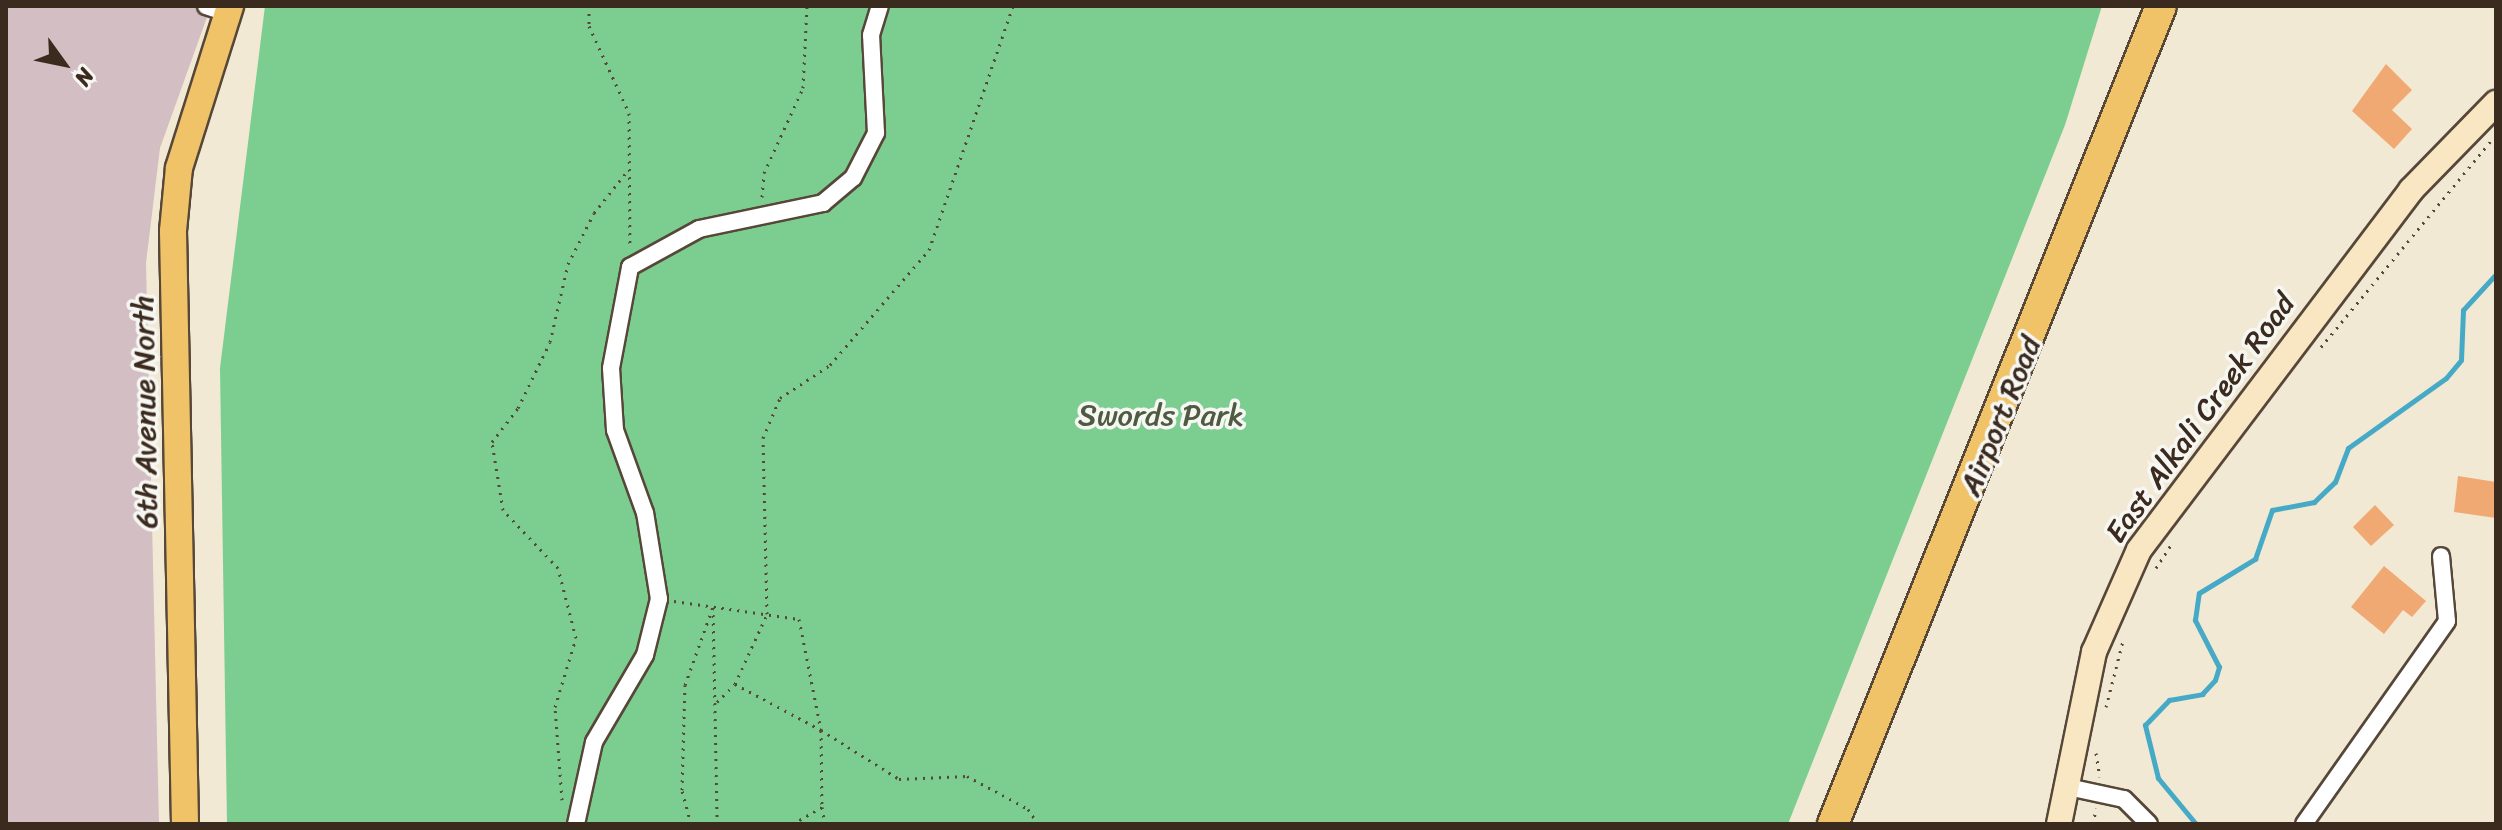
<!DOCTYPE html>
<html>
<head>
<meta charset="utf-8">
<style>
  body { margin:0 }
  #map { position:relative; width:2502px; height:830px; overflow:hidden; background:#f1e9d4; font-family:Sriracha,sans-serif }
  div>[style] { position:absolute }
  .industrial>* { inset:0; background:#d2bec3 }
  .green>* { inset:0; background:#7cce90 }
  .stream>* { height:5px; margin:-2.5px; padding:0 2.5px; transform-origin:2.5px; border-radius:2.5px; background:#46aac6 }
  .building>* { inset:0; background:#f1a973 }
  .path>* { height:3px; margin-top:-1.5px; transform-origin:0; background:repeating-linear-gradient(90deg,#564739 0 2px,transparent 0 8px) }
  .roads { filter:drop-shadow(2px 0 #564739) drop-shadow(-2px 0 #564739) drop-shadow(0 2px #564739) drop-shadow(0 -2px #564739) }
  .street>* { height:16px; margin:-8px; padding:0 8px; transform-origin:8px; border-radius:8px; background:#fff }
  .secondary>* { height:24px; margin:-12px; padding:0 12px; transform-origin:12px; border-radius:12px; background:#f9e7c3 }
  .primary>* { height:26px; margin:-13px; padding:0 13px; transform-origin:13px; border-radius:13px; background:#f0c369 }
  .highway>* { height:30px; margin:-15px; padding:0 15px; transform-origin:15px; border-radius:15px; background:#f0c369 }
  span { translate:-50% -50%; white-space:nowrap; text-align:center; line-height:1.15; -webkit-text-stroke:7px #f6f6f2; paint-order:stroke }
  .street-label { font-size:30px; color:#3b2a1e }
  .park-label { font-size:30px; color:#4e5b40 }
  .frame { position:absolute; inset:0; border:8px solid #3b2a1e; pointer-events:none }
  .north { position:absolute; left:24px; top:24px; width:80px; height:80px; -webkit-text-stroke:6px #f6f6f2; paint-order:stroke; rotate:123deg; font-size:22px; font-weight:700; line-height:32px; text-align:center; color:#3b2a1e }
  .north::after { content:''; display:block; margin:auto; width:28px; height:36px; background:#3b2a1e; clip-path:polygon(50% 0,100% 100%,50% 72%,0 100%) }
</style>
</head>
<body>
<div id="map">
  <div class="industrial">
    <i style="clip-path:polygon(6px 6px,211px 6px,160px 148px,146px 263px,159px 824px,6px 824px)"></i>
  </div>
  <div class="green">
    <i style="clip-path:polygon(265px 6px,2102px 6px,2065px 125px,1788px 824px,227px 824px,220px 368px)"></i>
  </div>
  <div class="stream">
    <i style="left:2196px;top:824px;width:60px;rotate:-129.6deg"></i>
    <i style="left:2158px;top:778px;width:55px;rotate:-103.8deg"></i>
    <i style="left:2145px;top:725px;width:35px;rotate:-46deg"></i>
    <i style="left:2169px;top:700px;width:34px;rotate:-10deg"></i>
    <i style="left:2202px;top:694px;width:19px;rotate:-47deg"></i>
    <i style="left:2215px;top:680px;width:14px;rotate:-73deg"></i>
    <i style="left:2219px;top:667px;width:53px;rotate:-117.1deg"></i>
    <i style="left:2195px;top:620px;width:27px;rotate:-82deg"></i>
    <i style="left:2199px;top:593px;width:66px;rotate:-31.3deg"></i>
    <i style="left:2255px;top:559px;width:52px;rotate:-70.9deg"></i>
    <i style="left:2272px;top:510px;width:43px;rotate:-10.8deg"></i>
    <i style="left:2314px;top:502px;width:29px;rotate:-44deg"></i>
    <i style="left:2335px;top:482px;width:36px;rotate:-69deg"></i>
    <i style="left:2348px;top:448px;width:120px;rotate:-35.5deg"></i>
    <i style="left:2446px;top:378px;width:23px;rotate:-50deg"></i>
    <i style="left:2461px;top:360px;width:50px;rotate:-87.7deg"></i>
    <i style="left:2463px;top:310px;width:49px;rotate:-47.5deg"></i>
  </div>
  <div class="building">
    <i style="clip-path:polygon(2386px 64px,2412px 90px,2392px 110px,2412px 129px,2394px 149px,2352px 111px)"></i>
    <i style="clip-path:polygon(2458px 476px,2496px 482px,2496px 518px,2454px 512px)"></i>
    <i style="clip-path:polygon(2375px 505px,2394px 525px,2371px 546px,2353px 527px)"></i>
    <i style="clip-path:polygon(2384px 566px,2426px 601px,2412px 617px,2403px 610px,2384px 634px,2351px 607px)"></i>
  </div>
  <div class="path">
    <i style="left:589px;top:6px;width:20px;rotate:90deg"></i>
    <i style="left:589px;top:26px;width:96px;rotate:65.3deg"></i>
    <i style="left:629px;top:113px;width:134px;rotate:89.6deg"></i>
    <i style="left:762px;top:197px;width:24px;rotate:-85deg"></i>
    <i style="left:764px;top:173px;width:94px;rotate:-65.4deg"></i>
    <i style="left:803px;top:88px;width:82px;rotate:-87.2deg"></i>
    <i style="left:2321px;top:347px;width:272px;rotate:-50.5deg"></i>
    <i style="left:2156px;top:568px;width:27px;rotate:-57deg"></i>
    <i style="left:674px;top:601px;width:126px;rotate:8.2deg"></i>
    <i style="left:799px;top:619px;width:113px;rotate:78.8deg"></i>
    <i style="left:821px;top:730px;width:92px;rotate:32.1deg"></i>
    <i style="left:899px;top:779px;width:68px;rotate:-2.5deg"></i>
    <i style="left:967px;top:776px;width:69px;rotate:28.4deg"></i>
    <i style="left:1028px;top:809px;width:18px;rotate:56deg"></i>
    <i style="left:735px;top:684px;width:77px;rotate:-65.4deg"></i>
    <i style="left:767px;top:614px;width:176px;rotate:-91.3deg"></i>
    <i style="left:763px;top:438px;width:43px;rotate:-67deg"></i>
    <i style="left:780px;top:398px;width:60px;rotate:-33.4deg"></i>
    <i style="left:830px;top:365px;width:152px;rotate:-49.3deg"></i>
    <i style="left:929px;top:250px;width:258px;rotate:-71deg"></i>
    <i style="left:717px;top:702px;width:25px;rotate:-45deg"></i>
    <i style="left:735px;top:684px;width:98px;rotate:28.1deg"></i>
    <i style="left:821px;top:730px;width:77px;rotate:89.3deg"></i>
    <i style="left:822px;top:807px;width:34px;rotate:150deg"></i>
    <i style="left:2106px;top:707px;width:68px;rotate:-75.6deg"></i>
    <i style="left:2096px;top:753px;width:24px;rotate:81deg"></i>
    <i style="left:562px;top:800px;width:93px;rotate:-94.3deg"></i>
    <i style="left:555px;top:707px;width:72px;rotate:-73.1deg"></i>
    <i style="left:576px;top:638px;width:72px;rotate:-104.4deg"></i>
    <i style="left:558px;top:568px;width:80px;rotate:-133.5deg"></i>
    <i style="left:503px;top:510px;width:69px;rotate:-99.2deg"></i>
    <i style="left:492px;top:442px;width:43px;rotate:-52.6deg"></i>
    <i style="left:518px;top:408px;width:73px;rotate:-64.1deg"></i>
    <i style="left:550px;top:342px;width:80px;rotate:-77deg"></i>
    <i style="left:568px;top:264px;width:57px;rotate:-63deg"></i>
    <i style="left:594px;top:213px;width:56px;rotate:-51.5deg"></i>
    <i style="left:822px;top:807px;width:17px;rotate:80deg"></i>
    <i style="left:691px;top:824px;width:35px;rotate:-105deg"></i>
    <i style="left:682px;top:790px;width:105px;rotate:-88.4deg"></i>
    <i style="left:685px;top:685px;width:83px;rotate:-70.3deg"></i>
    <i style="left:713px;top:607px;width:217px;rotate:88.9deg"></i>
    <i style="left:2093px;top:824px;width:16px;rotate:-79deg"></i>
  </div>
  <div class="roads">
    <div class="street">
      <i style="left:206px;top:6px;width:22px;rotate:18deg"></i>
      <i style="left:2068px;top:787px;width:57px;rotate:12.1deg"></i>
      <i style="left:2124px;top:799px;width:35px;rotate:45deg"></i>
      <i style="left:576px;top:824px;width:84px;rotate:-77.6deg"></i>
      <i style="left:594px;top:742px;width:101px;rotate:-59.6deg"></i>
      <i style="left:645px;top:655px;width:58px;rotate:-76deg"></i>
      <i style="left:659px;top:599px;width:87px;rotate:-99.2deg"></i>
      <i style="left:645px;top:513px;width:88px;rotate:-109.9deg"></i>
      <i style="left:615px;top:430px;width:62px;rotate:-93.7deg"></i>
      <i style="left:611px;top:368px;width:103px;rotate:-79.3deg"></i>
      <i style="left:630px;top:267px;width:79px;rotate:-28.8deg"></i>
      <i style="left:699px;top:229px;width:127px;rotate:-11.8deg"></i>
      <i style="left:823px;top:203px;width:39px;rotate:-40deg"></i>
      <i style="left:853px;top:178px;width:51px;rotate:-62.9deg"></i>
      <i style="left:876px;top:133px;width:98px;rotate:-92.9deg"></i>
      <i style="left:871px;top:35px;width:30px;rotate:-73deg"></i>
      <i style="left:2304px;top:824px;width:248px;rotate:-54.8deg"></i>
      <i style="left:2447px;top:621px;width:65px;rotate:-95.3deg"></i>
    </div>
    <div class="secondary">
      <i style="left:2059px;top:824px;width:176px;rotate:-78.5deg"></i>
      <i style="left:2094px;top:652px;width:111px;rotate:-66.2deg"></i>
      <i style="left:2139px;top:550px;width:451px;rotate:-52.9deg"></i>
      <i style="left:2411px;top:190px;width:122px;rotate:-45.7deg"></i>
    </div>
    <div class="primary">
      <i style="left:185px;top:824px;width:593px;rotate:-91.16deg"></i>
      <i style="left:173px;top:231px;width:63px;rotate:-84.6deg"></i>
      <i style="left:179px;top:168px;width:170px;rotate:-72.5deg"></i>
    </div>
    <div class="highway">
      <i style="left:1833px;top:824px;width:881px;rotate:-68.15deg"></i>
    </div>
  </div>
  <div class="street-label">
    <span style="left:145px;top:412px;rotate:-91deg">6th Avenue North</span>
    <span style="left:2000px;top:416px;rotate:-68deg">Airport Road</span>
    <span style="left:2200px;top:418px;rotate:-54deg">East Alkali Creek Road</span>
  </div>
  <div class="park-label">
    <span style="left:1161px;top:415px">Swords Park</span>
  </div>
  <div class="frame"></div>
  <div class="north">N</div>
</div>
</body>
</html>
